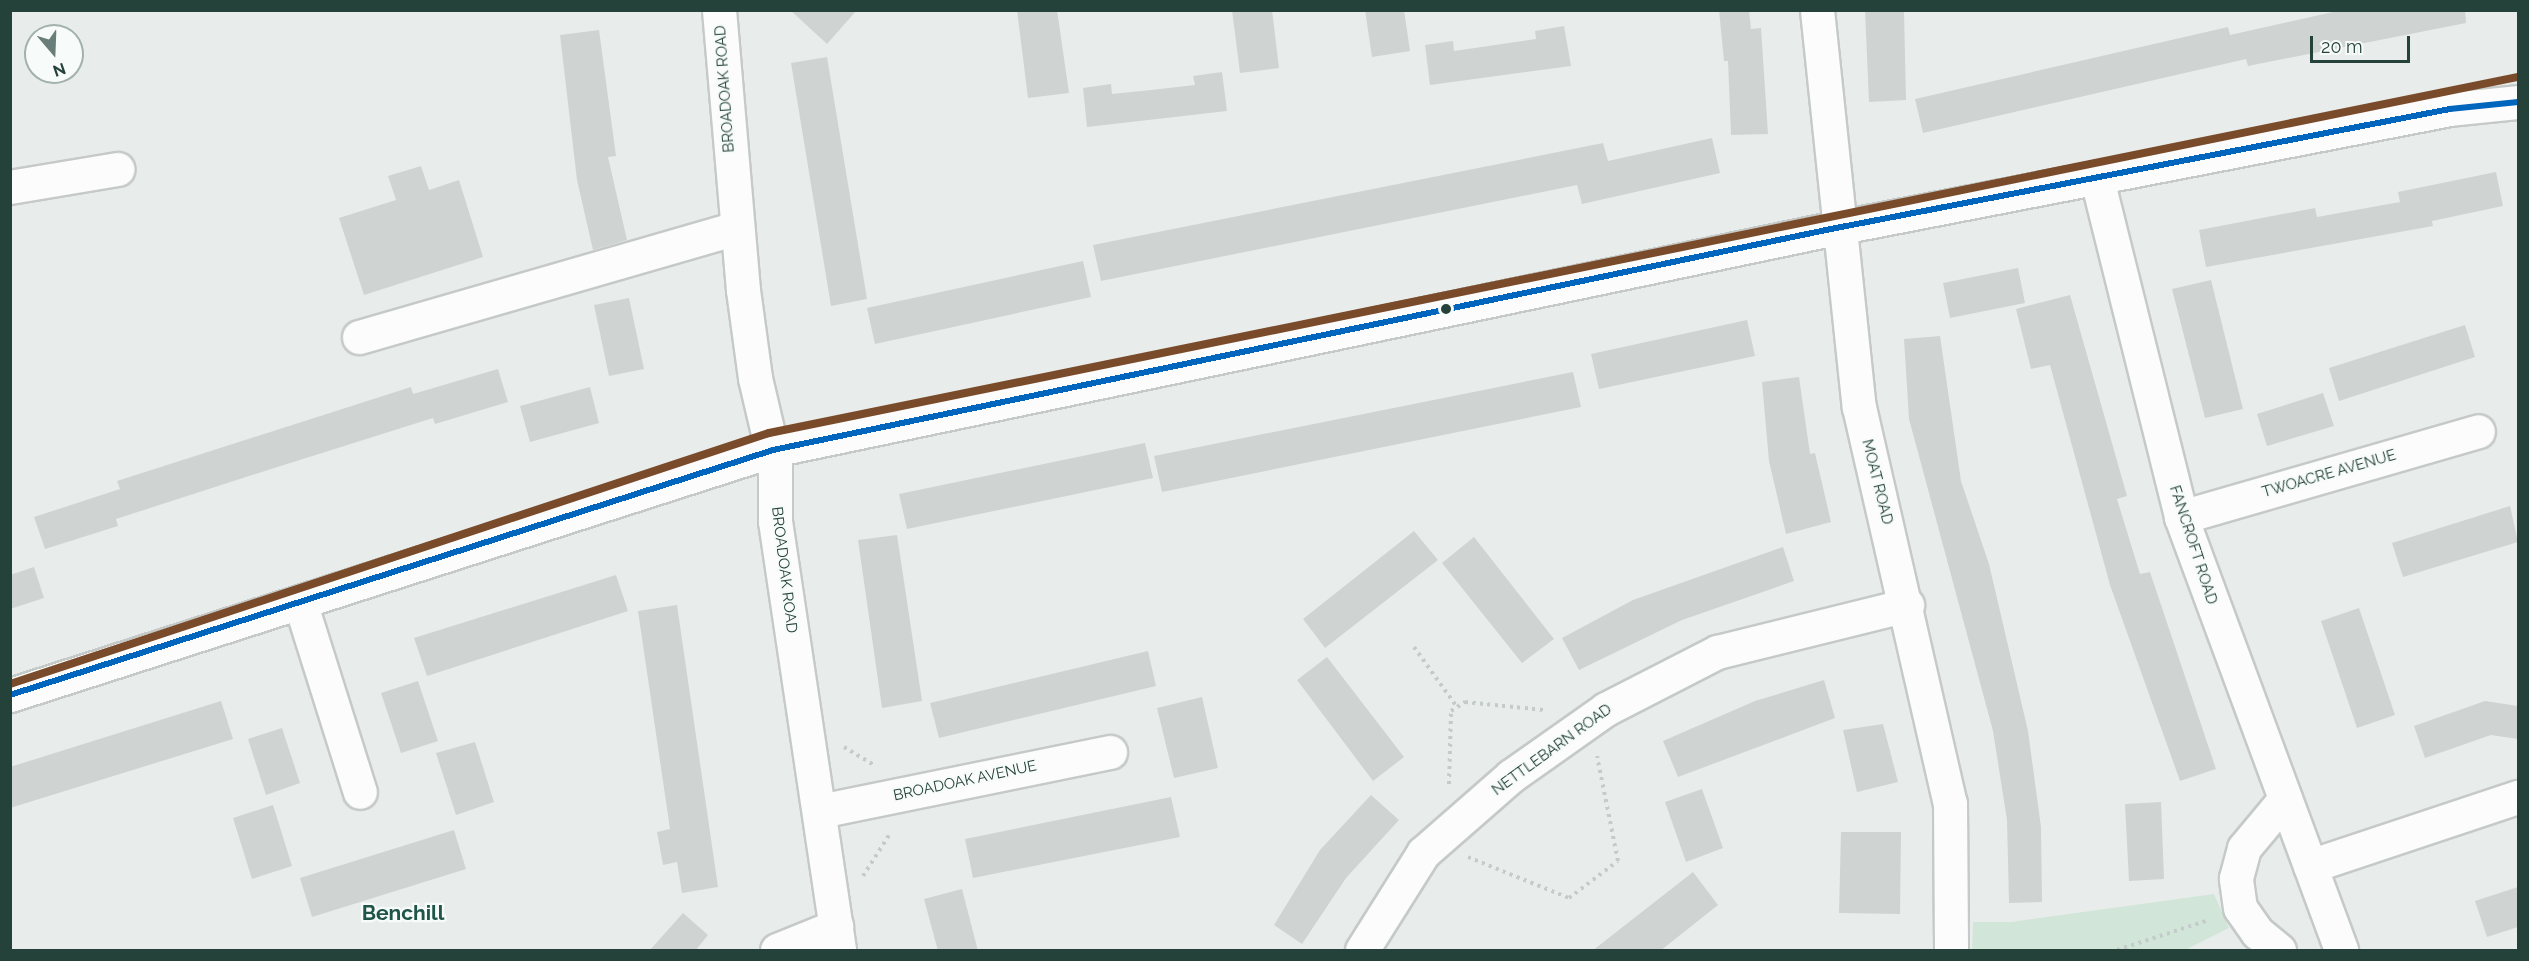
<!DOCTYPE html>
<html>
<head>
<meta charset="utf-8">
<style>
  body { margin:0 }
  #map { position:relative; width:2529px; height:961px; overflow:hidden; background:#e8edeb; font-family:Raleway,sans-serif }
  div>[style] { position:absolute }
  .green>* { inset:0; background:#d1e6d8 }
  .building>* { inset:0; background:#cfd4d2 }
  .path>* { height:4px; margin-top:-2px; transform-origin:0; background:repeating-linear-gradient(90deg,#c3ccca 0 3px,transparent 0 7.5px) }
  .roads { filter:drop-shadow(2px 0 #c5cac8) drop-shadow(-2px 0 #c5cac8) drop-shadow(0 2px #c5cac8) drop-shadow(0 -2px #c5cac8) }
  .minor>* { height:33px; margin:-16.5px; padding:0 16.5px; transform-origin:16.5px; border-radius:16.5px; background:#fcfcfc }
  .bus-1>* { height:6px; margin:-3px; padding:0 3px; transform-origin:3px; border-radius:3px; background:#0065bd }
  .rail-1>* { height:8px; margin:-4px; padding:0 4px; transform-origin:4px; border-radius:4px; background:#7a4b2a }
  .dots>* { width:16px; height:16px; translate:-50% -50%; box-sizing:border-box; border:3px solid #f7fbf9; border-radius:50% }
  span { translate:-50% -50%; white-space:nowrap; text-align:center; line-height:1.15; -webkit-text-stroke:4.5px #f7fbf9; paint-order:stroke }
  .street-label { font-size:15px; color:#24423a }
  .district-label { font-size:21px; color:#1f5548; font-weight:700 }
  .frame { position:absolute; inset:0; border:12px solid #24423a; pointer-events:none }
  .north { position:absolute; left:24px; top:24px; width:60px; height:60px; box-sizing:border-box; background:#f7fbf9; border:2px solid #a3b1ad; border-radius:50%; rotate:161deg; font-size:16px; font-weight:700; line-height:24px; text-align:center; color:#24423a }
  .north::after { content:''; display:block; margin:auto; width:21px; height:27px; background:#697e78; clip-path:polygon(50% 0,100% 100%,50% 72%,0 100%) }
  .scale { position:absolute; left:2310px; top:36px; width:100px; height:27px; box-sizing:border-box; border:3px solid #24423a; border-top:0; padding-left:8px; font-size:18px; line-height:21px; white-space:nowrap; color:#24423a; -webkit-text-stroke:4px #f7fbf9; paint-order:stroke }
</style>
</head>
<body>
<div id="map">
  <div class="green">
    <i style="clip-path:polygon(2214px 894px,2229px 928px,2185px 950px,1972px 950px,1973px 922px,2011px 922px)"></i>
  </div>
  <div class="building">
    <i style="clip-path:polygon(790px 10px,857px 10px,827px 44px)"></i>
    <i style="clip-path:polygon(1017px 10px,1057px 10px,1069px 93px,1028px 98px)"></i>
    <i style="clip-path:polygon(1232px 10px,1272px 10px,1279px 68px,1240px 73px)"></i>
    <i style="clip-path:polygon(1365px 10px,1404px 10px,1410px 51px,1372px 57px)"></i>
    <i style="clip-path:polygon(1719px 10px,1749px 10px,1751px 29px,1761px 28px,1768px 134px,1731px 135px,1728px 61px,1724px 61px)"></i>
    <i style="clip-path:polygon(1865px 10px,1904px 10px,1906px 100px,1869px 102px)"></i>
    <i style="clip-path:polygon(2342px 10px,2465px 10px,2466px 23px,2248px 66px,2246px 59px,1923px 133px,1915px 99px,2228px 27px,2230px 35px)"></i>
    <i style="clip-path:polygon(1564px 26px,1571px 66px,1430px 85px,1425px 45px,1453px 41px,1454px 51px,1536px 39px,1535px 31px)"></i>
    <i style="clip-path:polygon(599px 30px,616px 156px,608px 157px,627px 240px,593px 250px,577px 180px,560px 35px)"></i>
    <i style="clip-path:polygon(827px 57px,867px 299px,831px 306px,791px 63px)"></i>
    <i style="clip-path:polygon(1222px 72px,1227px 111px,1087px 127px,1083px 88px,1111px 84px,1112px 94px,1151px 90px,1195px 85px,1193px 76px)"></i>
    <i style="clip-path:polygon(1712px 138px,1720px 173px,1582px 204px,1577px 185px,1101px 281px,1093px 245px,1603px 143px,1608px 161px)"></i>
    <i style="clip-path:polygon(421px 166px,429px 190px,459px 180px,483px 257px,364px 295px,339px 218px,396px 200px,388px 176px)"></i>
    <i style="clip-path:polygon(2496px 172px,2503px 206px,2432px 221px,2433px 226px,2206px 267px,2199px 230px,2315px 208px,2317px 217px,2400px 202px,2398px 192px)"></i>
    <i style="clip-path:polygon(1083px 261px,1091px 297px,875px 344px,867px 308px)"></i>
    <i style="clip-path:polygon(2018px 268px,2025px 303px,1950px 318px,1943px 283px)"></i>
    <i style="clip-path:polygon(2211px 280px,2243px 409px,2205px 418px,2172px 289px)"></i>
    <i style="clip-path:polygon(2070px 295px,2127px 496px,2117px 499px,2140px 574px,2150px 572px,2216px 769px,2180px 781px,2110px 585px,2050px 365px,2031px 369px,2016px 309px)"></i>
    <i style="clip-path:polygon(629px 298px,644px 369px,609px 376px,594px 305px)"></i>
    <i style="clip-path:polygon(1747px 320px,1755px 356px,1599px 389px,1591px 354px)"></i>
    <i style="clip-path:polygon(2465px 325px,2475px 357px,2339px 401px,2329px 368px)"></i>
    <i style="clip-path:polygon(1940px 336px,1961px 481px,1989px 564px,2028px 731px,2041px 827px,2042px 902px,2009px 903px,2007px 820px,1993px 731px,1909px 419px,1904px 339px)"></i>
    <i style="clip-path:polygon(498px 369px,508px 402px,435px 424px,433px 418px,268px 470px,116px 519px,118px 526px,45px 549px,34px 517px,120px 489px,117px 481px,411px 387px,413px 394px)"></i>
    <i style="clip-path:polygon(1573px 372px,1581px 407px,1162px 492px,1154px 456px)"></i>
    <i style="clip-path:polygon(1799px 377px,1810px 454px,1815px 453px,1831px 522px,1786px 534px,1769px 461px,1762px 382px)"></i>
    <i style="clip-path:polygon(590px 387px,599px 423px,530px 442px,520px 406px)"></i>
    <i style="clip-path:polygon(2323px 393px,2334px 426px,2267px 446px,2257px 414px)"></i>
    <i style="clip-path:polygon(1145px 443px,1153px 478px,907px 529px,899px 494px)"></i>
    <i style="clip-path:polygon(2510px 506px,2518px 542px,2403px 577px,2392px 543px)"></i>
    <i style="clip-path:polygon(1414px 531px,1438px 560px,1325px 648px,1303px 619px)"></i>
    <i style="clip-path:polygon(897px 535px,922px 701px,882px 708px,858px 540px)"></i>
    <i style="clip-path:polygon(1474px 537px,1554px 639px,1522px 663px,1442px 563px)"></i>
    <i style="clip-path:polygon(1783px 547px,1794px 581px,1682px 620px,1579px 670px,1562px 638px,1633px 600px)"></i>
    <i style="clip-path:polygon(34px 567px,44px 598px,10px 609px,10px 575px)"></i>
    <i style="clip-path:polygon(616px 575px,628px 611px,427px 676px,414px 638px)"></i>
    <i style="clip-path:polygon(677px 605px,718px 887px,682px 893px,677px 862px,663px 865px,657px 832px,670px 829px,638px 611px)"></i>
    <i style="clip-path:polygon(2359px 608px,2395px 715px,2357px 728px,2321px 621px)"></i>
    <i style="clip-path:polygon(1148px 651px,1156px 686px,939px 738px,930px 703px)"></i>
    <i style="clip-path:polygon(1327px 657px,1404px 757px,1373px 781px,1297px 680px)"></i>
    <i style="clip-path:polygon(1824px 680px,1835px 718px,1678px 777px,1663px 741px,1755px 701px)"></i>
    <i style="clip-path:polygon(418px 681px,438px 741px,401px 753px,381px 693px)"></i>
    <i style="clip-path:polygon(1202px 697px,1218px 768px,1174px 778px,1157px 708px)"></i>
    <i style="clip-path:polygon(221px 701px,233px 739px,10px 808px,10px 767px)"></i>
    <i style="clip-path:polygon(2485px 701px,2518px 706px,2518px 739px,2491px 735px,2425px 758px,2414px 726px)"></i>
    <i style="clip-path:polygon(1883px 724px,1898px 782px,1857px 792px,1843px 730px)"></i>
    <i style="clip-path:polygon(282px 728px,300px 783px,266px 795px,248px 739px)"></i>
    <i style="clip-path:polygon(475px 742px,494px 802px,456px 815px,436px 753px)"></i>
    <i style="clip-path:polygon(1702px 789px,1723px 848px,1686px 862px,1665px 802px)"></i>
    <i style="clip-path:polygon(1371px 795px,1399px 820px,1346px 878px,1302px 944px,1274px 925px,1320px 850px)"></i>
    <i style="clip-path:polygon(1171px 797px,1180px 837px,973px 878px,965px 839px)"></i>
    <i style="clip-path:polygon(2161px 802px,2164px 879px,2129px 881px,2125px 804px)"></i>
    <i style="clip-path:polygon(273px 805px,292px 866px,252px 879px,233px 818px)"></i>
    <i style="clip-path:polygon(454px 830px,466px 869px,312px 917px,300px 878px)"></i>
    <i style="clip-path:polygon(1841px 832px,1901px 832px,1900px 914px,1839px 913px)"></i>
    <i style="clip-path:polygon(1693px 872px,1718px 905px,1660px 951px,1592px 951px)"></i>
    <i style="clip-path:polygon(2518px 887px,2518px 927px,2487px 937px,2475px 901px)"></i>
    <i style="clip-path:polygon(962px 889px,978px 951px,938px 951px,924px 899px)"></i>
    <i style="clip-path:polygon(683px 913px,708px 935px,695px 951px,649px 951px)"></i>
  </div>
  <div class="path">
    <i style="left:1414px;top:647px;width:74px;rotate:54.4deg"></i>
    <i style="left:844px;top:747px;width:35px;rotate:31deg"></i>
    <i style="left:1449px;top:784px;width:73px;rotate:-88.4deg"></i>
    <i style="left:1451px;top:711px;width:17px;rotate:-33deg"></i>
    <i style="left:1465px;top:702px;width:79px;rotate:5.8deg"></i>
    <i style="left:1468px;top:857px;width:109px;rotate:22.1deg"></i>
    <i style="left:1569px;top:898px;width:61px;rotate:-37.1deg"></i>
    <i style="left:1618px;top:861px;width:107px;rotate:-101.3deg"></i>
    <i style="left:863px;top:876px;width:52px;rotate:-57.5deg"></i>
    <i style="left:2117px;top:950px;width:97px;rotate:-18.1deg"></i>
  </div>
  <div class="roads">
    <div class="minor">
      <i style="left:719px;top:10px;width:281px;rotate:85.1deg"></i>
      <i style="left:743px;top:290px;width:89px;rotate:82.2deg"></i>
      <i style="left:755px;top:378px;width:87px;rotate:76.8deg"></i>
      <i style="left:775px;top:463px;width:58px;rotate:90deg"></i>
      <i style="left:775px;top:521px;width:434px;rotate:81.5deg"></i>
      <i style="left:1817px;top:10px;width:399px;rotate:84deg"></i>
      <i style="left:1859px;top:407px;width:406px;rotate:77.1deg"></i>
      <i style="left:1950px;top:803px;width:147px;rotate:89.6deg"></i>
      <i style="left:2097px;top:179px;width:348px;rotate:76deg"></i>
      <i style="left:2181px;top:517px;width:462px;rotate:69.7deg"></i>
      <i style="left:10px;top:187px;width:109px;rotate:-9.5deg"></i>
      <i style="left:359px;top:337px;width:393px;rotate:-16.1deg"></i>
      <i style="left:2181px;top:517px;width:309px;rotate:-16.1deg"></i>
      <i style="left:300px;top:602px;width:199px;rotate:72.5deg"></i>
      <i style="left:10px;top:695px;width:801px;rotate:-17.8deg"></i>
      <i style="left:773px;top:450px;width:1086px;rotate:-11.8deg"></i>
      <i style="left:1836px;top:228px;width:625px;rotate:-10.97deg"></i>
      <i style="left:2450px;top:109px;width:68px;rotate:-5.9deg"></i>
      <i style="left:820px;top:811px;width:296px;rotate:-11.5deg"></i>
      <i style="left:2310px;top:866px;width:219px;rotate:-18.4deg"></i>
      <i style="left:777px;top:950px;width:64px;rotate:-22.1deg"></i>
      <i style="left:1362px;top:950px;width:115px;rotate:-57.8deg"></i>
      <i style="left:1423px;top:853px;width:117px;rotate:-41.2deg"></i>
      <i style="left:1511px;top:776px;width:116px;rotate:-35.2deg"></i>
      <i style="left:1606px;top:709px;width:125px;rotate:-27.2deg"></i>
      <i style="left:1717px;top:652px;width:196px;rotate:-13.9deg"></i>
      <i style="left:2279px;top:950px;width:28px;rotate:-141deg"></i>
      <i style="left:2257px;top:932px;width:29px;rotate:-125deg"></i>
      <i style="left:2240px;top:908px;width:30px;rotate:-98deg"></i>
      <i style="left:2236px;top:878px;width:31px;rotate:-75deg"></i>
      <i style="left:2244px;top:848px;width:64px;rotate:-50.1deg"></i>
    </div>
  </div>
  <div class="bus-1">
    <i style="left:10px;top:695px;width:801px;rotate:-17.8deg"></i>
    <i style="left:773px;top:450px;width:1086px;rotate:-11.8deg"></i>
    <i style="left:1836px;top:228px;width:625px;rotate:-10.97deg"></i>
    <i style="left:2450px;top:109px;width:68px;rotate:-5.9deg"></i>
  </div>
  <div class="rail-1">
    <i style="left:10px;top:684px;width:799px;rotate:-18.3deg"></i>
    <i style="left:769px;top:433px;width:1785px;rotate:-11.51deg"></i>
  </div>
  <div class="dots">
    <i style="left:1446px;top:309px;background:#24423a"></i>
  </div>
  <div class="street-label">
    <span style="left:725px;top:89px;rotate:-94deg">BROADOAK ROAD</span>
    <span style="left:2329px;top:474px;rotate:-16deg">TWOACRE AVENUE</span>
    <span style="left:1877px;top:482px;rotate:76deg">MOAT ROAD</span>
    <span style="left:2193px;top:545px;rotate:72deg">FANCROFT ROAD</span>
    <span style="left:784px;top:570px;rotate:83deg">BROADOAK ROAD</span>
    <span style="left:1552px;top:750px;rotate:-36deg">NETTLEBARN ROAD</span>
    <span style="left:965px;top:781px;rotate:-12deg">BROADOAK AVENUE</span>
  </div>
  <div class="district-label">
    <span style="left:403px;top:913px">Benchill</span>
  </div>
  <div class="frame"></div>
  <div class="north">N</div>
  <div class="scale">20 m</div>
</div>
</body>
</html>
